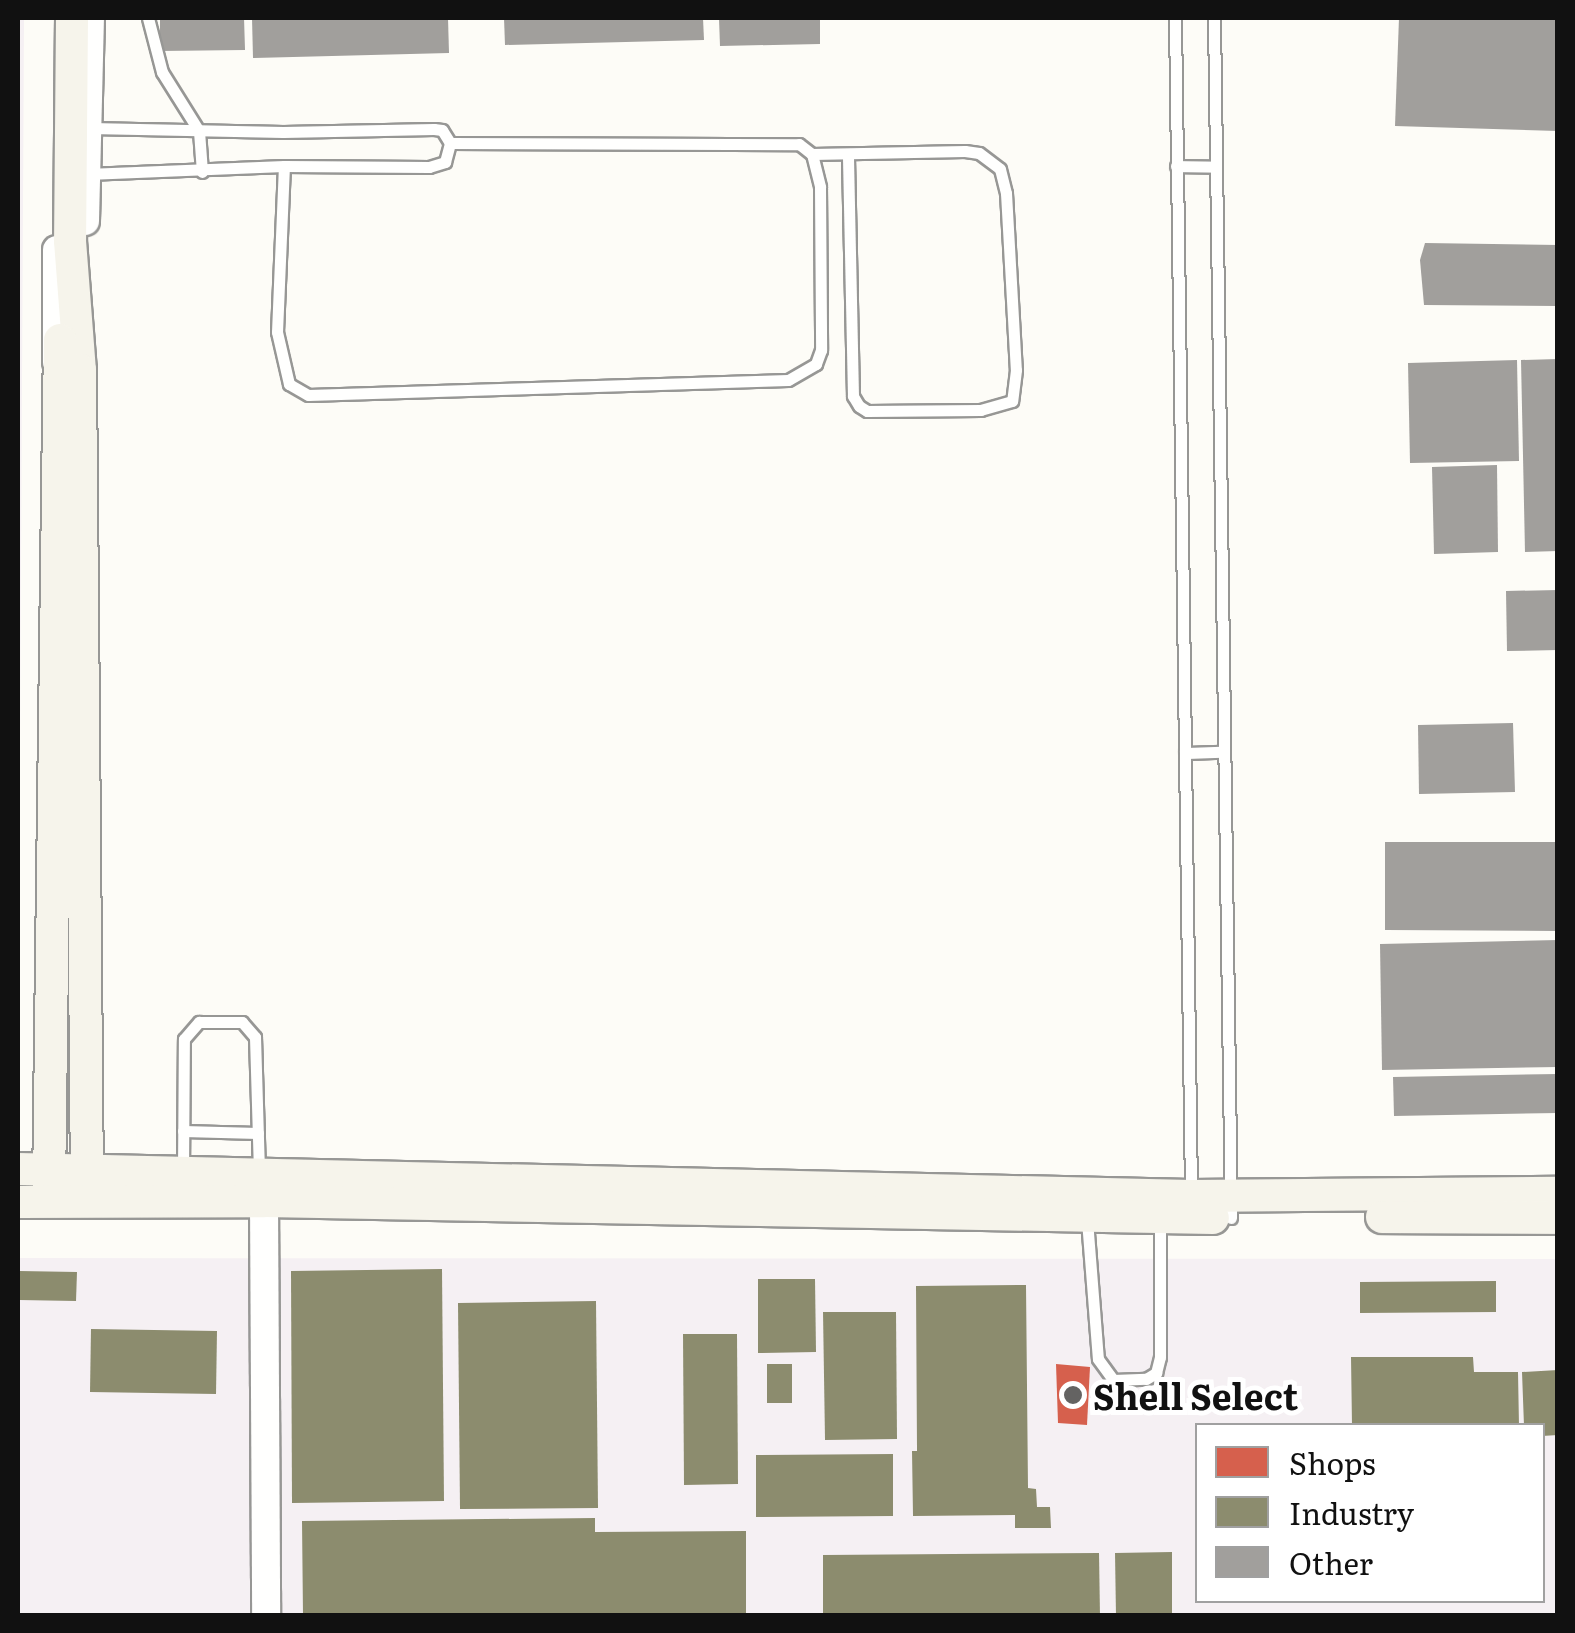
<!DOCTYPE html>
<html>
<head>
<meta charset="utf-8">
<style>
  body { margin:0 }
  #map { position:relative; width:1575px; height:1633px; overflow:hidden; background:#fdfcf7; font-family:Literata,serif }
  div>[style] { position:absolute }
  .industrial>* { inset:0; background:#f5f0f3 }
  .shops>* { inset:0; background:#d6604d }
  .industry>* { inset:0; background:#8c8c6e }
  .building>* { inset:0; background:#a19f9c }
  .roads { filter:drop-shadow(2px 0 #979795) drop-shadow(-2px 0 #979795) drop-shadow(0 2px #979795) drop-shadow(0 -2px #979795) }
  .service>* { height:11px; margin:-5.5px; padding:0 5.5px; transform-origin:5.5px; border-radius:5.5px; background:#fffffe }
  .tertiary>* { height:28px; margin:-14px; padding:0 14px; transform-origin:14px; border-radius:14px; background:#fffffe }
  .secondary>* { height:32px; margin:-16px; padding:0 16px; transform-origin:16px; border-radius:16px; background:#f6f4eb }
  .dots>* { width:28px; height:28px; translate:-50% -50%; box-sizing:border-box; border:5px solid #fff; border-radius:50% }
  span { translate:-50% -50%; white-space:nowrap; text-align:center; line-height:1.15; -webkit-text-stroke:10px #fff; paint-order:stroke }
  .poi-label { font-size:35px; color:#111; font-weight:700 }
  .left { translate:0 -50%; text-align:left }
  .frame { position:absolute; inset:0; border:20px solid #111; pointer-events:none }
  .legend { position:absolute; left:1195px; top:1423px; width:350px; height:180px; box-sizing:border-box; background:#fff; border:2px solid #a0a0a0; margin:0; padding:12px 18px; list-style:none; font-size:30px; color:#111 }
  .legend li { display:flex; align-items:center; gap:20px; height:50px }
  .legend b { width:50px; border:2px solid #a0a0a0 }
</style>
</head>
<body>
<div id="map">
  <div class="industrial">
    <i style="clip-path:polygon(18px 18px,24px 18px,18px 1103px)"></i>
    <i style="clip-path:polygon(evenodd,18px 1258px,1557px 1259px,1557px 1615px,18px 1616px,18px 1258px,1198px 1426px,1542px 1426px,1542px 1600px,1198px 1600px,1198px 1426px)"></i>
  </div>
  <div class="shops">
    <i style="clip-path:polygon(1056px 1364px,1090px 1367px,1087px 1425px,1058px 1423px)"></i>
  </div>
  <div class="industry">
    <i style="clip-path:polygon(442px 1269px,444px 1501px,292px 1503px,291px 1271px)"></i>
    <i style="clip-path:polygon(19px 1271px,77px 1272px,76px 1301px,19px 1300px)"></i>
    <i style="clip-path:polygon(758px 1279px,815px 1279px,816px 1352px,758px 1353px)"></i>
    <i style="clip-path:polygon(1496px 1281px,1496px 1312px,1360px 1313px,1360px 1282px)"></i>
    <i style="clip-path:polygon(1026px 1285px,1028px 1488px,1036px 1489px,1037px 1507px,1050px 1507px,1051px 1528px,1015px 1528px,1015px 1515px,913px 1516px,912px 1451px,917px 1451px,916px 1286px)"></i>
    <i style="clip-path:polygon(596px 1301px,598px 1508px,460px 1509px,458px 1303px)"></i>
    <i style="clip-path:polygon(823px 1312px,896px 1312px,897px 1439px,825px 1440px)"></i>
    <i style="clip-path:polygon(91px 1329px,217px 1331px,216px 1394px,90px 1392px)"></i>
    <i style="clip-path:polygon(683px 1334px,737px 1334px,738px 1484px,684px 1485px)"></i>
    <i style="clip-path:polygon(1351px 1357px,1473px 1357px,1474px 1372px,1518px 1372px,1519px 1426px,1352px 1426px)"></i>
    <i style="clip-path:polygon(767px 1364px,792px 1364px,792px 1403px,767px 1403px)"></i>
    <i style="clip-path:polygon(1558px 1370px,1558px 1435px,1542px 1436px,1542px 1426px,1524px 1426px,1522px 1372px)"></i>
    <i style="clip-path:polygon(893px 1454px,893px 1516px,756px 1517px,756px 1455px)"></i>
    <i style="clip-path:polygon(595px 1518px,595px 1532px,746px 1531px,746px 1616px,303px 1616px,302px 1521px)"></i>
    <i style="clip-path:polygon(1172px 1552px,1172px 1616px,1116px 1616px,1115px 1553px)"></i>
    <i style="clip-path:polygon(1099px 1553px,1100px 1616px,823px 1616px,823px 1555px)"></i>
  </div>
  <div class="building">
    <i style="clip-path:polygon(160px 18px,244px 18px,245px 50px,160px 51px)"></i>
    <i style="clip-path:polygon(252px 18px,448px 18px,449px 53px,253px 58px)"></i>
    <i style="clip-path:polygon(504px 18px,703px 18px,704px 40px,505px 45px)"></i>
    <i style="clip-path:polygon(719px 18px,820px 18px,820px 44px,720px 46px)"></i>
    <i style="clip-path:polygon(1399px 18px,1558px 18px,1558px 131px,1395px 126px)"></i>
    <i style="clip-path:polygon(1425px 243px,1558px 245px,1558px 306px,1424px 305px,1420px 260px)"></i>
    <i style="clip-path:polygon(1558px 359px,1558px 551px,1525px 552px,1521px 360px)"></i>
    <i style="clip-path:polygon(1517px 360px,1519px 461px,1410px 463px,1408px 363px)"></i>
    <i style="clip-path:polygon(1497px 465px,1498px 552px,1434px 554px,1432px 467px)"></i>
    <i style="clip-path:polygon(1558px 590px,1558px 650px,1507px 651px,1506px 591px)"></i>
    <i style="clip-path:polygon(1513px 723px,1515px 792px,1419px 794px,1418px 725px)"></i>
    <i style="clip-path:polygon(1385px 842px,1558px 842px,1558px 931px,1385px 930px)"></i>
    <i style="clip-path:polygon(1558px 940px,1558px 1067px,1382px 1070px,1380px 944px)"></i>
    <i style="clip-path:polygon(1558px 1074px,1558px 1113px,1394px 1116px,1393px 1077px)"></i>
  </div>
  <div class="roads">
    <div class="service">
      <i style="left:148px;top:18px;width:56px;rotate:75.5deg"></i>
      <i style="left:162px;top:72px;width:70px;rotate:57.9deg"></i>
      <i style="left:199px;top:131px;width:41px;rotate:85.8deg"></i>
      <i style="left:1175px;top:18px;width:1175px;rotate:89.22deg"></i>
      <i style="left:1214px;top:18px;width:1200px;rotate:89.19deg"></i>
      <i style="left:90px;top:128px;width:193px;rotate:1.2deg"></i>
      <i style="left:283px;top:132px;width:151px;rotate:-1.1deg"></i>
      <i style="left:434px;top:129px;width:8px;rotate:7deg"></i>
      <i style="left:442px;top:130px;width:15px;rotate:58deg"></i>
      <i style="left:450px;top:143px;width:349px;rotate:0.2deg"></i>
      <i style="left:799px;top:144px;width:16px;rotate:38deg"></i>
      <i style="left:812px;top:154px;width:34px;rotate:76deg"></i>
      <i style="left:820px;top:187px;width:163px;rotate:89.6deg"></i>
      <i style="left:821px;top:350px;width:15px;rotate:110deg"></i>
      <i style="left:816px;top:364px;width:32px;rotate:150deg"></i>
      <i style="left:788px;top:380px;width:480px;rotate:178.2deg"></i>
      <i style="left:308px;top:395px;width:22px;rotate:-150deg"></i>
      <i style="left:289px;top:384px;width:53px;rotate:-103deg"></i>
      <i style="left:277px;top:332px;width:166px;rotate:-87.6deg"></i>
      <i style="left:812px;top:154px;width:153px;rotate:-1.1deg"></i>
      <i style="left:965px;top:151px;width:14px;rotate:8deg"></i>
      <i style="left:979px;top:153px;width:26px;rotate:37deg"></i>
      <i style="left:1000px;top:169px;width:25px;rotate:76deg"></i>
      <i style="left:1006px;top:193px;width:177px;rotate:86.8deg"></i>
      <i style="left:1016px;top:370px;width:31px;rotate:97deg"></i>
      <i style="left:1012px;top:401px;width:32px;rotate:164deg"></i>
      <i style="left:981px;top:410px;width:114px;rotate:179.5deg"></i>
      <i style="left:867px;top:411px;width:9px;rotate:-148deg"></i>
      <i style="left:859px;top:406px;width:12px;rotate:-121deg"></i>
      <i style="left:853px;top:396px;width:242px;rotate:-91.2deg"></i>
      <i style="left:1176px;top:166px;width:39px;rotate:1deg"></i>
      <i style="left:87px;top:174px;width:197px;rotate:-2.3deg"></i>
      <i style="left:284px;top:166px;width:145px;rotate:0.4deg"></i>
      <i style="left:429px;top:167px;width:17px;rotate:-17deg"></i>
      <i style="left:445px;top:162px;width:20px;rotate:-75deg"></i>
      <i style="left:1185px;top:753px;width:38px;rotate:-2deg"></i>
      <i style="left:183px;top:1131px;width:75px;rotate:1.5deg"></i>
      <i style="left:183px;top:1171px;width:132px;rotate:-89.6deg"></i>
      <i style="left:184px;top:1039px;width:23px;rotate:-49deg"></i>
      <i style="left:199px;top:1022px;width:43px"></i>
      <i style="left:242px;top:1022px;width:20px;rotate:49deg"></i>
      <i style="left:255px;top:1037px;width:136px;rotate:88.3deg"></i>
      <i style="left:1087px;top:1220px;width:139px;rotate:85.5deg"></i>
      <i style="left:1098px;top:1359px;width:26px;rotate:54deg"></i>
      <i style="left:1113px;top:1380px;width:33px;rotate:-2deg"></i>
      <i style="left:1146px;top:1379px;width:12px;rotate:-31deg"></i>
      <i style="left:1156px;top:1373px;width:16px;rotate:-76deg"></i>
      <i style="left:1160px;top:1357px;width:135px;rotate:-90deg"></i>
    </div>
    <div class="tertiary">
      <i style="left:85px;top:221px;width:203px;rotate:-88.6deg"></i>
      <i style="left:57px;top:250px;width:112px;rotate:90deg"></i>
      <i style="left:264px;top:1201px;width:415px;rotate:89.7deg"></i>
    </div>
    <div class="secondary">
      <i style="left:72px;top:18px;width:223px;rotate:90.5deg"></i>
      <i style="left:70px;top:241px;width:129px;rotate:85.6deg"></i>
      <i style="left:80px;top:370px;width:818px;rotate:89.51deg"></i>
      <i style="left:18px;top:1169px;width:1173px;rotate:1.32deg"></i>
      <i style="left:1191px;top:1196px;width:367px;rotate:-0.5deg"></i>
      <i style="left:49px;top:1190px;width:850px;rotate:-89.26deg"></i>
      <i style="left:18px;top:1202px;width:246px;rotate:-0.2deg"></i>
      <i style="left:264px;top:1201px;width:949px;rotate:1.03deg"></i>
      <i style="left:1382px;top:1217px;width:176px;rotate:0.3deg"></i>
    </div>
  </div>
  <div class="dots">
    <i style="left:1073px;top:1395px;background:#646362"></i>
  </div>
  <div class="poi-label">
    <span class="left" style="left:1093px;top:1395px">Shell Select</span>
  </div>
  <div class="frame"></div>
  <ul class="legend">
  <li><b style="height:28px;background:#d6604d"></b>Shops</li>
  <li><b style="height:28px;background:#8c8c6e"></b>Industry</li>
  <li><b style="height:28px;background:#a19f9c"></b>Other</li>
  </ul>
</div>
</body>
</html>
